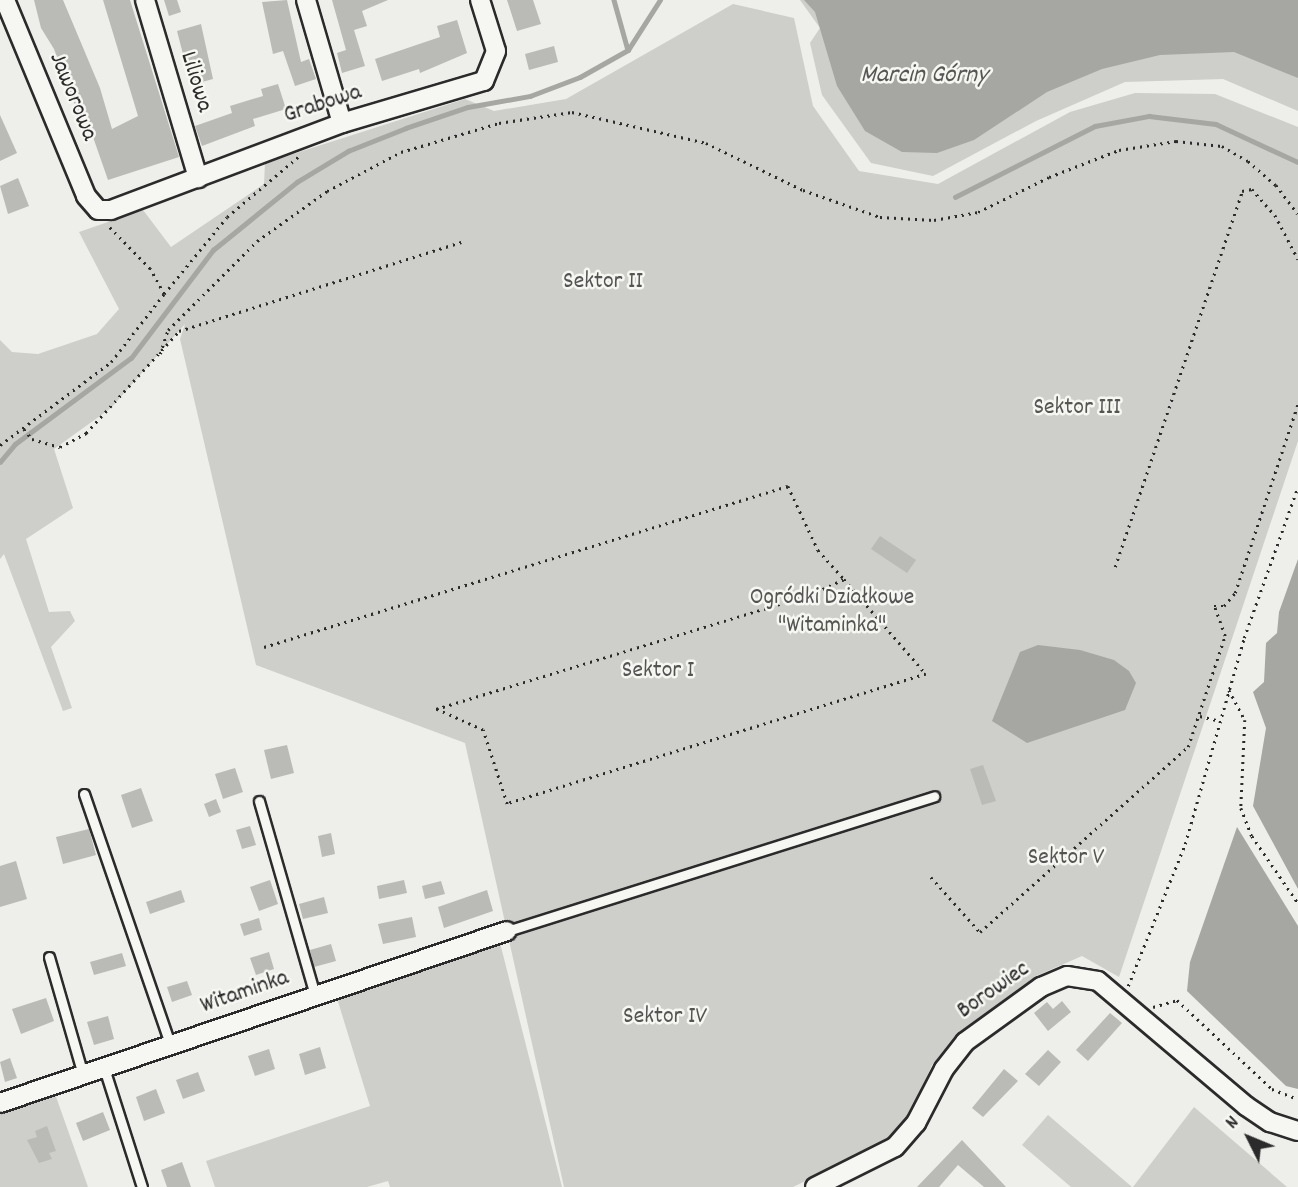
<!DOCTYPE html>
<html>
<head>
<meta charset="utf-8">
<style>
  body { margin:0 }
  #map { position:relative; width:1298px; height:1187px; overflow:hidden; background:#eeeeea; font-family:Dekko,sans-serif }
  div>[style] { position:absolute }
  .green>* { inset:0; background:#cececa }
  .water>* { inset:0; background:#a6a6a3 }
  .stream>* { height:4.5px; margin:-2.25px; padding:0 2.25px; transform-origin:2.25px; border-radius:2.25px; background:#a6a6a3 }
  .building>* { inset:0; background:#babab7 }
  .path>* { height:2.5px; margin-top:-1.25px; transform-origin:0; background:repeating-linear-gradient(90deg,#2b2b2b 0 2px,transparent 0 7px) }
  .roads { filter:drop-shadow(2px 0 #2b2b2b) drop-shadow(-2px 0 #2b2b2b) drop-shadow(0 2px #2b2b2b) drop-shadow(0 -2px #2b2b2b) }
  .service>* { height:9px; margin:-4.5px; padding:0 4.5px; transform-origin:4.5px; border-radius:4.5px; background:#f6f6f2 }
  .minor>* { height:18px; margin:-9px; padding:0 9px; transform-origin:9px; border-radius:9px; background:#f6f6f2 }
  span { translate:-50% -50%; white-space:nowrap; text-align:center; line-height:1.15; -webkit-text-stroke:5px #f6f6f2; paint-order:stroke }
  .street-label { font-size:24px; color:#2b2b2b }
  .park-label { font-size:24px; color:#545453 }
  .water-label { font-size:26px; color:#565655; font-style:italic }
  .north { position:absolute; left:1214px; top:1103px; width:70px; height:70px; -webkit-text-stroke:5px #f6f6f2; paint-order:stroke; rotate:313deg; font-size:19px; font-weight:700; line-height:28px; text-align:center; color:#2b2b2b }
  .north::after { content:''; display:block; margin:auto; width:24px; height:32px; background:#2b2b2b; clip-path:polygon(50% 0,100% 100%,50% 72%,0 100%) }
</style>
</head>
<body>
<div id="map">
  <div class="green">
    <i style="clip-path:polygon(800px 0,1298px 0,1298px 111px,1223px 79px,1125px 82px,1036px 121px,933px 176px,871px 163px,822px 95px,810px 43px,820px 28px)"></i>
    <i style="clip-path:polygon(733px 4px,794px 18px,813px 106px,859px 171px,938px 184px,1070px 112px,1135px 93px,1215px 94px,1298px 127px,1298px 441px,1119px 977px,1082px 956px,1036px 976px,954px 1037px,932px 1065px,914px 1106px,888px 1141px,793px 1187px,564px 1187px,465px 743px,256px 665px,180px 339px,185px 324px,111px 408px,54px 449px,73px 508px,26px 539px,49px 612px,70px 611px,75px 621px,51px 647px,72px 708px,63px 711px,4px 554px,0 559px,0 340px,12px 352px,38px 354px,97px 334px,119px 309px,79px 232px,143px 210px,171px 247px,264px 184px,265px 163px,465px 99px,494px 111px,566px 99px)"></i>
    <i style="clip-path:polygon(499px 939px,562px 1187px,390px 1187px,388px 1181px,367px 1187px,215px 1187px,206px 1161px,370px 1106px,336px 995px)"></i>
    <i style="clip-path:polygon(54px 1091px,88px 1187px,0 1187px,0 1110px)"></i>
    <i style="clip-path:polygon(1194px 1107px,1287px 1187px,1133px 1187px)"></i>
    <i style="clip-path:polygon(1048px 1115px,1132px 1187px,1071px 1187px,1022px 1145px)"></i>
  </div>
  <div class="water">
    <i style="clip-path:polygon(804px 0,1298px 0,1298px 78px,1234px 52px,1160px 55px,1102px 69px,1047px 92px,974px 140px,937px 153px,902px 152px,865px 131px,837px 86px,815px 12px)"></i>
    <i style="clip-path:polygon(1298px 559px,1298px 889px,1253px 806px,1266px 728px,1253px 692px,1264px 682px,1266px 643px,1277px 633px,1279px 612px)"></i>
    <i style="clip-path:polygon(1038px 645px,1080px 650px,1114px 660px,1129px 671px,1136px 683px,1125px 710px,1027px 743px,992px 721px,1020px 652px)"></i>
    <i style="clip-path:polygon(1237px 827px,1298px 926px,1298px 1089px,1286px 1086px,1187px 991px,1190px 962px)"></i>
  </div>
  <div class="stream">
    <i style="left:614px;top:0;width:52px;rotate:74.4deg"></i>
    <i style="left:955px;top:197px;width:157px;rotate:-26.9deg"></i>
    <i style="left:1095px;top:126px;width:55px;rotate:-10.5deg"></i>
    <i style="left:1149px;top:116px;width:67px;rotate:6.8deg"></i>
    <i style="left:1216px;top:124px;width:90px;rotate:24.9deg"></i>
    <i style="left:0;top:462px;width:23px;rotate:-50deg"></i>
    <i style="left:15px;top:444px;width:144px;rotate:-36.6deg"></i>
    <i style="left:131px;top:358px;width:136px;rotate:-52.8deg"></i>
    <i style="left:213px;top:250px;width:108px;rotate:-39deg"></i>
    <i style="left:297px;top:182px;width:60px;rotate:-31.3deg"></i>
    <i style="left:348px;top:151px;width:62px;rotate:-21.6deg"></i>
    <i style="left:406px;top:128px;width:65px;rotate:-18.7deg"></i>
    <i style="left:468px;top:107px;width:63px;rotate:-10.1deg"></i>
    <i style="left:530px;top:96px;width:53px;rotate:-20.8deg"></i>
    <i style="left:580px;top:77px;width:55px;rotate:-29.4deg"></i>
    <i style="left:628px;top:50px;width:59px;rotate:-57.4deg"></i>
  </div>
  <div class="building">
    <i style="clip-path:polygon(34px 0,63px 0,100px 88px,112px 129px,138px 116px,103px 0,130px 0,179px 157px,108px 180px,86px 117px,80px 119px,54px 49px,41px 28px)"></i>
    <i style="clip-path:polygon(164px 0,177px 0,181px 12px,169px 16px)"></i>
    <i style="clip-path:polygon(287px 0,301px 62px,309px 59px,316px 79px,295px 86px,283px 51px,273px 54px,262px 2px)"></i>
    <i style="clip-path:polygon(332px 0,388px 0,362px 11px,367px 26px,354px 30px,365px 66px,342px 73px,337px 53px,346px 50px)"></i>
    <i style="clip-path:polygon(507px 0,533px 0,541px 24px,517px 31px)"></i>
    <i style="clip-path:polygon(457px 20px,467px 53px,420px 73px,419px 69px,382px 81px,375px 59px,440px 37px,437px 26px)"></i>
    <i style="clip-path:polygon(201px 24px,213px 79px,191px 85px,177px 31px)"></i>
    <i style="clip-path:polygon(554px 46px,558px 62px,529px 70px,525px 54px)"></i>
    <i style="clip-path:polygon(278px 84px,286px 109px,253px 119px,255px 126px,202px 146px,195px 126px,232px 113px,230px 106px,263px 96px,261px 89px)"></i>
    <i style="clip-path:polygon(0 115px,17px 153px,0 161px)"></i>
    <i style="clip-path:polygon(18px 178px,29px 206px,8px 214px,0 186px)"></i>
    <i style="clip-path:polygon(880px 536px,916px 560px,907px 573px,871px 549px)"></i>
    <i style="clip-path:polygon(287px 745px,294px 773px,271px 779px,264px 750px)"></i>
    <i style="clip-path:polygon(983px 765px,996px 801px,982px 805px,970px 769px)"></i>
    <i style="clip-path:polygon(235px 768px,243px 792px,223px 799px,215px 774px)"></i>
    <i style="clip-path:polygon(141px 788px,153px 821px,132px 828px,121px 795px)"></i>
    <i style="clip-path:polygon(216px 799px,221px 812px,209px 817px,204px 804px)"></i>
    <i style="clip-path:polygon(250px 826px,256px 845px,242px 849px,236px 830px)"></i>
    <i style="clip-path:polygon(89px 829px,96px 855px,63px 864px,56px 837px)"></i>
    <i style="clip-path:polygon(331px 833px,335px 854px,322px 857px,318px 836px)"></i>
    <i style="clip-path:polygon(16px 861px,27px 899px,0 907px,0 866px)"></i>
    <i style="clip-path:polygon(270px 880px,278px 904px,259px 911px,250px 887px)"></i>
    <i style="clip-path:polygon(404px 880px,407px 893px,379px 899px,377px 886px)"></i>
    <i style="clip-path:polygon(441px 881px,445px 894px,425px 899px,422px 886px)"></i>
    <i style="clip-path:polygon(181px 890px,185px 902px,150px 914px,146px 902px)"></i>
    <i style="clip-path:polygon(487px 890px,493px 911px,444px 928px,438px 907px)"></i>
    <i style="clip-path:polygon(324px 897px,328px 913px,303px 919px,299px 904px)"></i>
    <i style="clip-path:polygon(412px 917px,416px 937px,383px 944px,378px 924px)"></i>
    <i style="clip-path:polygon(259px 918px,262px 930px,244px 936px,240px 924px)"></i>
    <i style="clip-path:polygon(331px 944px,336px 961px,314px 967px,310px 950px)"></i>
    <i style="clip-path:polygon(269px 952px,274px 969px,256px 975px,250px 958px)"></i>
    <i style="clip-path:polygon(122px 953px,126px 966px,94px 975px,90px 962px)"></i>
    <i style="clip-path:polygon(187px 981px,192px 995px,172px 1002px,167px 987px)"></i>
    <i style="clip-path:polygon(46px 998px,54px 1021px,21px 1034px,12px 1009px)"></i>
    <i style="clip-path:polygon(1062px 1001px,1071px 1012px,1048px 1031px,1034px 1013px,1047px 1002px,1053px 1009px)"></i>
    <i style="clip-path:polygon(1110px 1013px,1122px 1023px,1088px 1061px,1076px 1050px)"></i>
    <i style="clip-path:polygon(108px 1016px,114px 1039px,94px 1045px,87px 1022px)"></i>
    <i style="clip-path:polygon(320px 1047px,326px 1068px,305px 1075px,299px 1054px)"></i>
    <i style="clip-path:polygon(269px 1049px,275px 1069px,255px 1076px,248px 1056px)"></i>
    <i style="clip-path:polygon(1048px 1050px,1061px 1062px,1039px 1086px,1025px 1074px)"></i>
    <i style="clip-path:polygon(10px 1058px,17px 1078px,5px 1082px,0 1062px)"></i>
    <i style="clip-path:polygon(1004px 1069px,1018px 1081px,983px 1117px,972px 1108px)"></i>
    <i style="clip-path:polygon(198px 1072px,205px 1091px,183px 1099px,176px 1080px)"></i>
    <i style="clip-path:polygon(156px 1089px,165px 1113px,144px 1121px,136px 1097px)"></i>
    <i style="clip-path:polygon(103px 1112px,110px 1130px,83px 1141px,76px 1123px)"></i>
    <i style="clip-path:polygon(47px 1126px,56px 1151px,49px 1153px,52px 1159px,39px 1163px,27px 1140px,37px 1137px,35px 1131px)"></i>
    <i style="clip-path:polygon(962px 1140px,1006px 1187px,984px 1187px,958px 1165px,939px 1187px,917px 1187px)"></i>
    <i style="clip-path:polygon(182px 1162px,191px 1187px,167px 1187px,161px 1170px)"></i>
  </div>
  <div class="path">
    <i style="left:164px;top:294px;width:99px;rotate:-50.7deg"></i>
    <i style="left:227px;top:217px;width:93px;rotate:-40.2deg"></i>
    <i style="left:160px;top:354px;width:25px;rotate:-72deg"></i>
    <i style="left:168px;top:330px;width:126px;rotate:-45deg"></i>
    <i style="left:257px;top:241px;width:86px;rotate:-35.5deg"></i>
    <i style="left:327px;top:191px;width:84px;rotate:-27.8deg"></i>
    <i style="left:401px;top:152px;width:102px;rotate:-16.5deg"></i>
    <i style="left:499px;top:123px;width:74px;rotate:-8.6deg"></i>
    <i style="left:572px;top:112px;width:138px;rotate:13deg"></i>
    <i style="left:706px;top:143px;width:108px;rotate:25.9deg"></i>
    <i style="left:803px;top:190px;width:82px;rotate:19.3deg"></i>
    <i style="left:880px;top:217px;width:54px;rotate:3.2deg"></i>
    <i style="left:934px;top:220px;width:45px;rotate:-10.3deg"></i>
    <i style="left:978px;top:212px;width:79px;rotate:-26.2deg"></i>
    <i style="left:1049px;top:177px;width:75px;rotate:-21.1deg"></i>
    <i style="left:1119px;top:150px;width:58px;rotate:-9deg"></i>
    <i style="left:1176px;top:141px;width:46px;rotate:6.2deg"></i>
    <i style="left:1222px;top:146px;width:30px;rotate:30deg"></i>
    <i style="left:1248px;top:161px;width:37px;rotate:41deg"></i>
    <i style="left:1276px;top:185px;width:36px;rotate:53deg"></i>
    <i style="left:24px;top:429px;width:13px;rotate:51deg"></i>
    <i style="left:32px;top:439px;width:29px;rotate:16deg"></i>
    <i style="left:60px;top:447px;width:30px;rotate:-28deg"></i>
    <i style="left:86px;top:433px;width:138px;rotate:-47.6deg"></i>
    <i style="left:179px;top:331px;width:296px;rotate:-17.5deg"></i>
    <i style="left:0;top:445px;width:139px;rotate:-36.8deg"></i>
    <i style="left:111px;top:362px;width:86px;rotate:-52.1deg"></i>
    <i style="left:164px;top:294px;width:29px;rotate:-119deg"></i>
    <i style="left:150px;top:269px;width:59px;rotate:-134.3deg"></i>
    <i style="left:1115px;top:567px;width:397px;rotate:-71.3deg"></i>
    <i style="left:1242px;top:191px;width:10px;rotate:-11deg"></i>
    <i style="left:1252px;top:189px;width:35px;rotate:49deg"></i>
    <i style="left:1275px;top:215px;width:50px;rotate:62.4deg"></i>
    <i style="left:264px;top:647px;width:548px;rotate:-17.08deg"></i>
    <i style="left:788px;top:486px;width:71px;rotate:64.9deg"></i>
    <i style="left:818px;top:550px;width:39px;rotate:48deg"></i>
    <i style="left:844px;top:579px;width:125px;rotate:49.2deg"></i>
    <i style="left:926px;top:674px;width:439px;rotate:162.8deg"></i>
    <i style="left:507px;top:804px;width:78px;rotate:-108deg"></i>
    <i style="left:483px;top:730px;width:51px;rotate:-155.9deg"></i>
    <i style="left:436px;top:709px;width:391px;rotate:-17deg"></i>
    <i style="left:810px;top:595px;width:38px;rotate:-25deg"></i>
    <i style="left:1229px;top:690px;width:34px;rotate:62deg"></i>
    <i style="left:1245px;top:720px;width:88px;rotate:92.6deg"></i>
    <i style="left:1241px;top:808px;width:30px;rotate:69deg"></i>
    <i style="left:1252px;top:836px;width:81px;rotate:55.5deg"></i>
    <i style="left:1200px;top:716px;width:21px;rotate:14deg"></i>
    <i style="left:931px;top:877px;width:74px;rotate:48.3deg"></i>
    <i style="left:980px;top:932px;width:278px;rotate:-41.7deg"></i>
    <i style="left:1188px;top:747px;width:117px;rotate:-71.6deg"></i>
    <i style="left:1225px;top:636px;width:32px;rotate:-110deg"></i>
    <i style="left:1214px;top:606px;width:10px"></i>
    <i style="left:1224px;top:606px;width:17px;rotate:-50deg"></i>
    <i style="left:1235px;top:593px;width:199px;rotate:-71.6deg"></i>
    <i style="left:1128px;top:986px;width:153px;rotate:-68.1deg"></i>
    <i style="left:1185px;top:844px;width:214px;rotate:-74deg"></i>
    <i style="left:1244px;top:638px;width:161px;rotate:-70.4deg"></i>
    <i style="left:1153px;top:1007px;width:25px;rotate:-16deg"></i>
    <i style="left:1177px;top:1000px;width:130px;rotate:43.1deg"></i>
    <i style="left:1272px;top:1089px;width:28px;rotate:21deg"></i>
  </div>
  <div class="roads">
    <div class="service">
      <i style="left:84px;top:794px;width:264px;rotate:71deg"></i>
      <i style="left:259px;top:801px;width:202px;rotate:73.9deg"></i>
      <i style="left:507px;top:931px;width:448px;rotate:-17.5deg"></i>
      <i style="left:49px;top:957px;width:123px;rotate:73.9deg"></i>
      <i style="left:104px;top:1068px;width:125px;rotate:72.3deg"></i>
    </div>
    <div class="minor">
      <i style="left:5px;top:0;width:212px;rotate:67.5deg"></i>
      <i style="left:86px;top:196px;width:18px;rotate:49deg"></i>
      <i style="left:98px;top:210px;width:13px"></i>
      <i style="left:111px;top:210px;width:247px;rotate:-20.6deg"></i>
      <i style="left:342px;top:123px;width:148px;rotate:-16.5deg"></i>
      <i style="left:484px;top:81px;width:32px;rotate:-68deg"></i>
      <i style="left:496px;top:51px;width:53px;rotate:-107.4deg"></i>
      <i style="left:145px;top:0;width:186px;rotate:73.4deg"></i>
      <i style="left:306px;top:0;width:128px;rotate:73.7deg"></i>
      <i style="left:0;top:1103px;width:535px;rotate:-18.74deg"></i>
      <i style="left:815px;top:1187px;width:89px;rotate:-26.6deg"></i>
      <i style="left:895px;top:1147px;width:32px;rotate:-49deg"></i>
      <i style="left:916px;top:1123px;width:61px;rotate:-62.6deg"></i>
      <i style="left:944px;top:1069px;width:34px;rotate:-52deg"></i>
      <i style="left:965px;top:1042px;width:94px;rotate:-35.9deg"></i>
      <i style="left:1041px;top:987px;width:28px;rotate:-23deg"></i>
      <i style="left:1067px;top:976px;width:31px;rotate:9deg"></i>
      <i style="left:1098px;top:981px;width:194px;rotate:40.2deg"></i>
      <i style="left:1246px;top:1106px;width:29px;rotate:34deg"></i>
      <i style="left:1270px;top:1122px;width:29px;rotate:18deg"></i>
    </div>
  </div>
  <div class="street-label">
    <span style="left:195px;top:82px;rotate:73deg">Liliowa</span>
    <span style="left:72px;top:97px;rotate:68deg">Jaworowa</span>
    <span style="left:323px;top:105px;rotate:-18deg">Grabowa</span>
    <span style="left:994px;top:991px;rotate:-35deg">Borowiec</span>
    <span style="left:245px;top:993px;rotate:-19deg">Witaminka</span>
  </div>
  <div class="park-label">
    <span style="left:603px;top:283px">Sektor II</span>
    <span style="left:1077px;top:409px">Sektor III</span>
    <span style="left:832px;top:613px">Ogródki Działkowe<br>"Witaminka"</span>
    <span style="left:658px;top:672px">Sektor I</span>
    <span style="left:1066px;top:859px">Sektor V</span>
    <span style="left:665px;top:1018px">Sektor IV</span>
  </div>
  <div class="water-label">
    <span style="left:924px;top:76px">Marcin Górny</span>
  </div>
  <div class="north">N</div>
</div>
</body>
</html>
